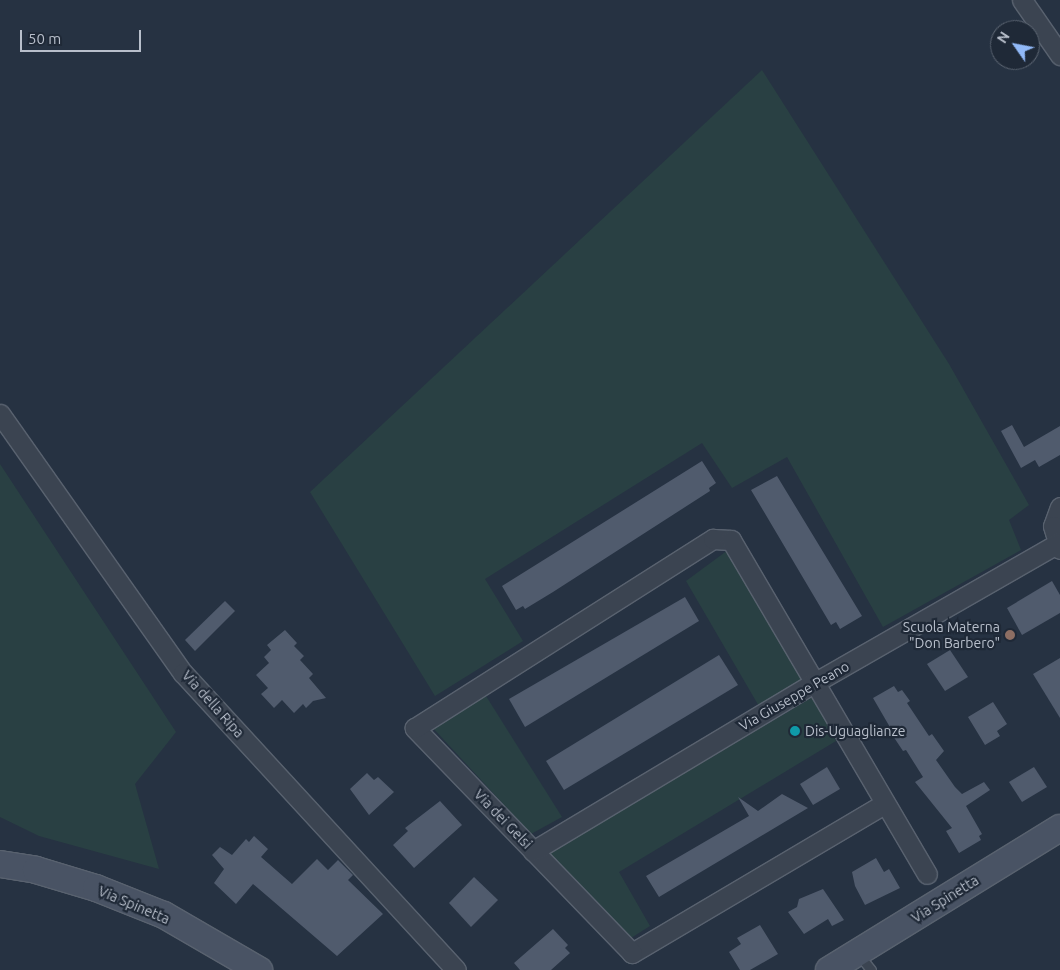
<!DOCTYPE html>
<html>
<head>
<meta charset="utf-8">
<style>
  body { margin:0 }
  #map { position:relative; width:1060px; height:970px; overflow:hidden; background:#263242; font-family:Ubuntu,sans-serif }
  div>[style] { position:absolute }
  .green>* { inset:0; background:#294043 }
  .building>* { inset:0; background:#505b6d }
  .roads { filter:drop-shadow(1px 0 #59626f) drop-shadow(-1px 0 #59626f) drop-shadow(0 1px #59626f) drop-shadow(0 -1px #59626f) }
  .service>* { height:9px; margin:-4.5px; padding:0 4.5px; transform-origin:4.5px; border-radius:4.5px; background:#3b4451 }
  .minor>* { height:19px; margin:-9.5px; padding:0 9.5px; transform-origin:9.5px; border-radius:9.5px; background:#3b4451 }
  .secondary>* { height:26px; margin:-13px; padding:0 13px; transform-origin:13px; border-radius:13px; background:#495364 }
  .dots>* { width:14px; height:14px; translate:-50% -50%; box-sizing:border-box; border:2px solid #1f2937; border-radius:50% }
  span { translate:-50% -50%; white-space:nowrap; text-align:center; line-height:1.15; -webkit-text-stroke:4.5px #1f2937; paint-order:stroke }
  .poi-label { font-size:14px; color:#b8bfcb }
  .right { translate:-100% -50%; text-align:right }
  .left { translate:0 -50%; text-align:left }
  .street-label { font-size:14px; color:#b8bfcb }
  .north { position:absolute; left:990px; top:20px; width:50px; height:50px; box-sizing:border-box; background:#1f2937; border:1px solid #5c6572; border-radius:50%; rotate:303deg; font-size:14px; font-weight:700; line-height:20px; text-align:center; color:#b8bfcb }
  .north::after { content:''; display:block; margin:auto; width:18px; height:22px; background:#91b9f8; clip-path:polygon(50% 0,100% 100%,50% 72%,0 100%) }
  .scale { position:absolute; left:20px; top:30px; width:121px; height:22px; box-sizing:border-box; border:2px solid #b8bfcb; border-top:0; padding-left:6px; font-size:15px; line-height:18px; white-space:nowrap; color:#b8bfcb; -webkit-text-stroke:4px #1f2937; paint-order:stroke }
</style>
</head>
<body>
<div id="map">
  <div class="green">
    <i style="clip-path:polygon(762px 70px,949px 364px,1029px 505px,1009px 520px,1021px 550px,883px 627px,787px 457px,732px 488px,702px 443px,485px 579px,523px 641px,435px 696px,310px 492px)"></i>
    <i style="clip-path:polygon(0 464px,176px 732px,135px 784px,159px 869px,39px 836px,0 817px)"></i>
    <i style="clip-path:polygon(728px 550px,806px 683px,760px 708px,686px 581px)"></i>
    <i style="clip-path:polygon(486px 696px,562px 817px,531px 834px,432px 727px)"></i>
    <i style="clip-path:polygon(813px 697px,836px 741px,619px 872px,650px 926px,631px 938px,548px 854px)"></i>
  </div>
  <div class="building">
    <i style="clip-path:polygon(1012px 425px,1024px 447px,1060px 426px,1060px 455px,1039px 467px,1035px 460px,1021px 468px,1001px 431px)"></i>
    <i style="clip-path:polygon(702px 461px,716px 483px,709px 488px,710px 491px,553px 592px,525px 609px,523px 606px,516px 610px,502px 586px)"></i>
    <i style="clip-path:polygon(777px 476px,862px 616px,840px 629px,836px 622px,831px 625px,751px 490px)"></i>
    <i style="clip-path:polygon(1052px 581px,1060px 595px,1060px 613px,1022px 635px,1007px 608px)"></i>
    <i style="clip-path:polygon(685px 597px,699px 621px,525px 727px,509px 699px)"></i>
    <i style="clip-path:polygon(225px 601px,235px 611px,195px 651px,185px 640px)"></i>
    <i style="clip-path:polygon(285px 630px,297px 643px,294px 646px,304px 656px,300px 660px,313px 674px,309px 678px,326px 698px,313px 701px,306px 708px,303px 704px,294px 713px,282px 700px,274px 708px,261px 694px,268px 688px,256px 675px,269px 663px,264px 657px,271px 650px,267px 645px)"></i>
    <i style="clip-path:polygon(950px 650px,968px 677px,945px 691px,927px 664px)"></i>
    <i style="clip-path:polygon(719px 655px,738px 685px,564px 790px,546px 761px)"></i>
    <i style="clip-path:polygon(1060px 658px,1060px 718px,1033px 674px)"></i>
    <i style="clip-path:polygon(894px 686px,898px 692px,902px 690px,910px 701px,907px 703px,929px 736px,932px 734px,944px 751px,936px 760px,955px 787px,962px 794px,984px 782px,990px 790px,966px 806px,982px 834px,979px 836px,981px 840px,959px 853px,946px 831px,952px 828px,915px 782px,923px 777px,906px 750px,903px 751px,889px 730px,891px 729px,873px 698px)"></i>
    <i style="clip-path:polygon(993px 702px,1007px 724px,997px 731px,1000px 736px,985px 745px,968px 717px)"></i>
    <i style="clip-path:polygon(827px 767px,840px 789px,813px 805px,800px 784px)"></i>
    <i style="clip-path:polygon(1034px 767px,1047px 787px,1022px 802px,1009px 782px)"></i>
    <i style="clip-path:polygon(367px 773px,374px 780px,378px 777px,394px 792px,369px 815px,350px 789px)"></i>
    <i style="clip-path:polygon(782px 794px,808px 808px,659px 897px,646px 876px,749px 816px,738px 797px,758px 811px)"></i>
    <i style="clip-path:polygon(440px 801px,462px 825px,414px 868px,393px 845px,408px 831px,405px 828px)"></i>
    <i style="clip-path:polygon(254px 836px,268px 849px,261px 857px,292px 884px,317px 859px,328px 870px,338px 860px,353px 875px,348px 880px,383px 914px,337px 956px,253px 884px,236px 904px,214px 883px,224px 869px,212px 855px,220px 847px,232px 855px,246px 839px,249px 842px)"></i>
    <i style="clip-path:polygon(876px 858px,884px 872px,889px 869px,900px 888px,865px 905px,855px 886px,852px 872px)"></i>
    <i style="clip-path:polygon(474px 877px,498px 900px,471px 927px,449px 903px)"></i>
    <i style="clip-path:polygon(823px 889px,844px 920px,832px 926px,828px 919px,804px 934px,788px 912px,797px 907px,799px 899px)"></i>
    <i style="clip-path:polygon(760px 925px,778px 954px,750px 970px,740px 970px,729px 952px,741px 944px,737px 938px)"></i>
    <i style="clip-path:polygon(553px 929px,568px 945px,565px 948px,570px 953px,551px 970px,520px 970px,514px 963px)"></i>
  </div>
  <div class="roads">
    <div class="service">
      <i style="left:859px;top:955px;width:19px;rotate:51deg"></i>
    </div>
    <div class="minor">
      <i style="left:1022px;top:0;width:67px;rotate:55.4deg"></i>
      <i style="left:0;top:414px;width:317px;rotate:54.8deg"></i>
      <i style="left:183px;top:673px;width:403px;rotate:47.4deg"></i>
      <i style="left:1060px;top:507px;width:20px;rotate:110deg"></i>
      <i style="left:1053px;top:526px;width:24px;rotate:73deg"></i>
      <i style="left:884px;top:804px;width:293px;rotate:149.4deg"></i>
      <i style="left:632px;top:953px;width:313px;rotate:-134deg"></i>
      <i style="left:415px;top:728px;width:353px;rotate:-32.4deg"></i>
      <i style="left:713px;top:539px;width:18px;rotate:3deg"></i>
      <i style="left:731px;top:540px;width:387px;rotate:59.6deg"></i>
      <i style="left:533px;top:851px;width:327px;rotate:-30.9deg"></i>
      <i style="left:814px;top:683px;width:280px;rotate:-29.8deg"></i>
    </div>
    <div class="secondary">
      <i style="left:0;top:864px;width:36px;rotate:9deg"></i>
      <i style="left:36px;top:870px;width:63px;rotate:16.7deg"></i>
      <i style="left:96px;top:888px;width:73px;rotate:21.7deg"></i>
      <i style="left:164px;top:915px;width:110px;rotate:30.1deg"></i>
      <i style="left:829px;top:970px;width:271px;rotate:-31.6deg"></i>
    </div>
  </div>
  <div class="dots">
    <i style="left:1010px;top:635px;background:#8d6e63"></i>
    <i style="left:795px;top:731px;background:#0f9aa8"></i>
  </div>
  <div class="poi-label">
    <span class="right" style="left:1000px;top:635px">Scuola Materna<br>"Don Barbero"</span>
    <span class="left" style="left:805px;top:731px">Dis-Uguaglianze</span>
  </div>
  <div class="street-label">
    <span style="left:794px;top:696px;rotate:-30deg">Via Giuseppe Peano</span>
    <span style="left:213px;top:704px;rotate:48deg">Via della Ripa</span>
    <span style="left:503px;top:819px;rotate:46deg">Via dei Gelsi</span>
    <span style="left:945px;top:899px;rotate:-32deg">Via Spinetta</span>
    <span style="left:134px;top:905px;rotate:23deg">Via Spinetta</span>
  </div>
  <div class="north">N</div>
  <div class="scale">50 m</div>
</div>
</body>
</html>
